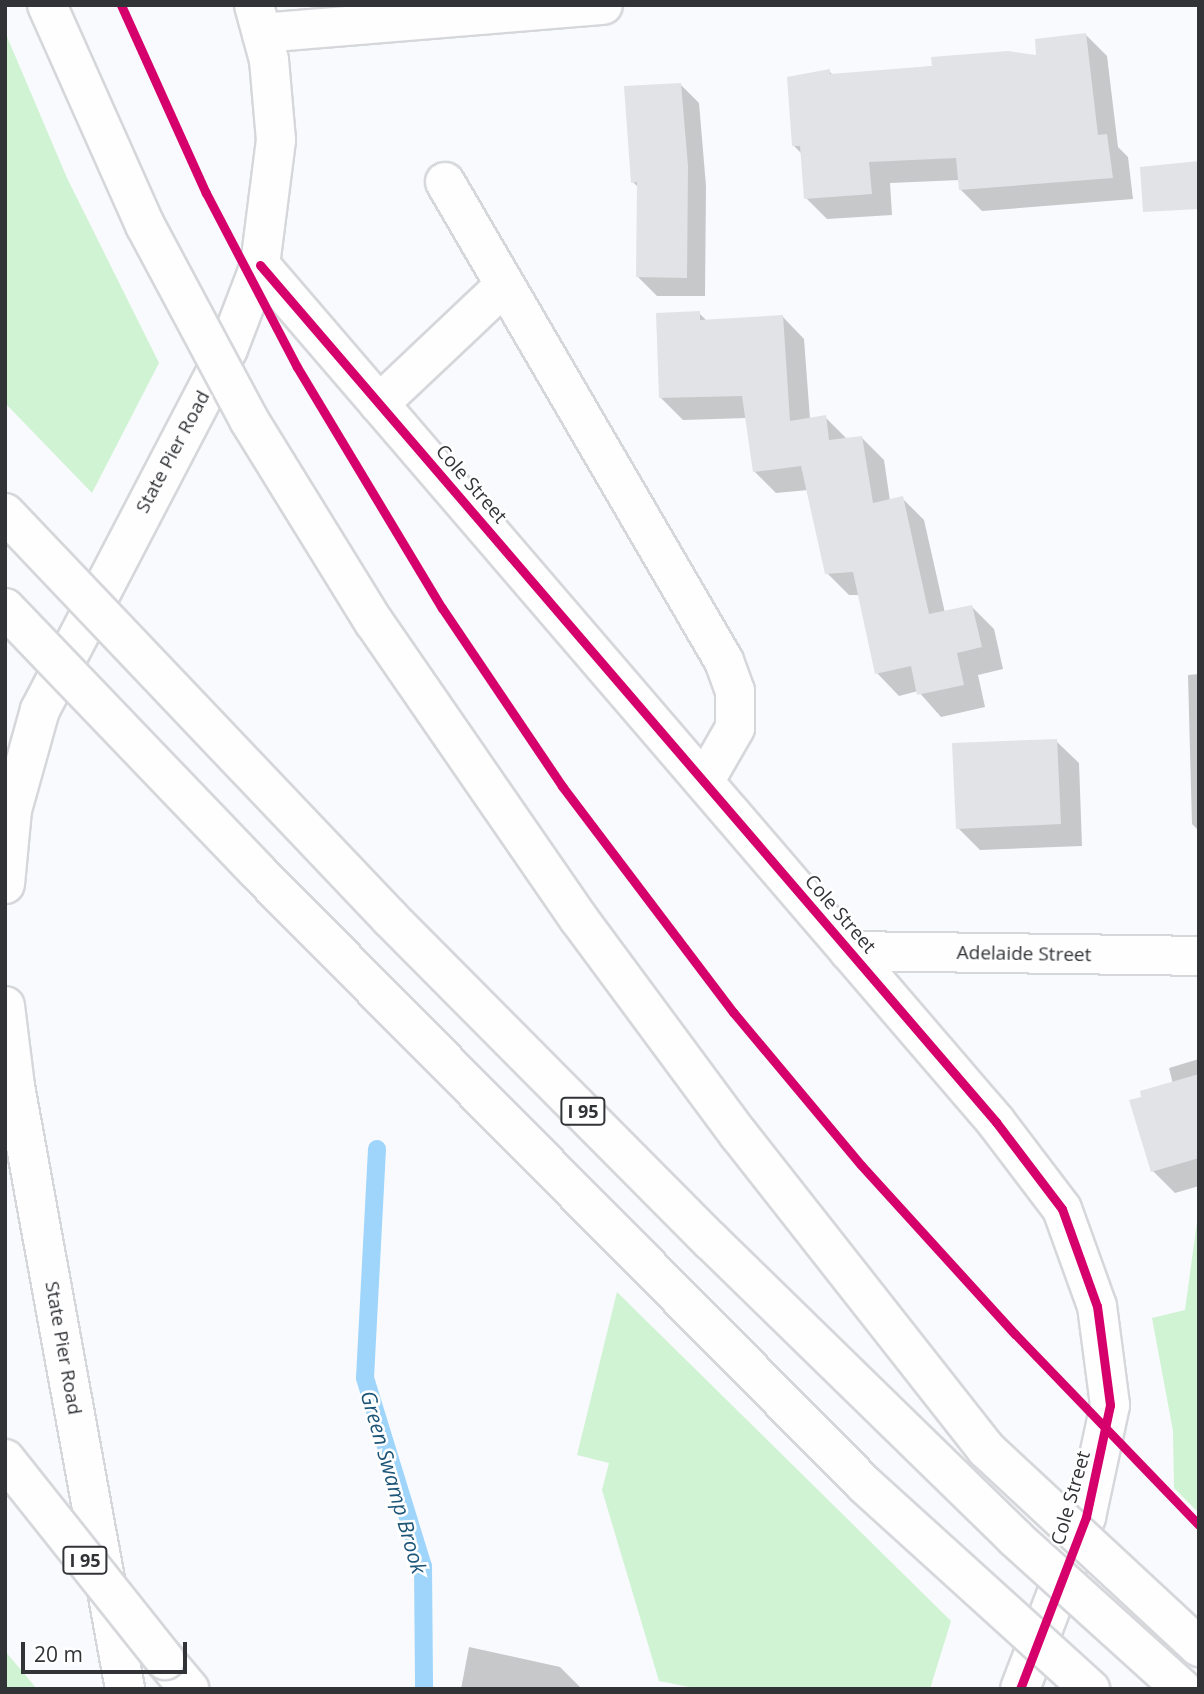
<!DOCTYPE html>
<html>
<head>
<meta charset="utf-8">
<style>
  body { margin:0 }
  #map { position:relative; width:1204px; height:1694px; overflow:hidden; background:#f9fafd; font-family:"Open Sans",sans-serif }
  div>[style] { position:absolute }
  .green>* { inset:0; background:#cff3d3 }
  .shadow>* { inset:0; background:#0003 }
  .stream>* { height:18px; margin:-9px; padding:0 9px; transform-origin:9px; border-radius:9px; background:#9fd5fb }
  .building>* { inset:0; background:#e2e3e6 }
  .roads { filter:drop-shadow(2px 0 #d6d7da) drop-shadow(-2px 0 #d6d7da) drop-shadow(0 2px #d6d7da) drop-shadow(0 -2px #d6d7da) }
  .minor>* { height:38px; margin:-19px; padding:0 19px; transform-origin:19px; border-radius:19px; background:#fefeff }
  .highway>* { height:38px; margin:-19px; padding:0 19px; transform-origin:19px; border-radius:19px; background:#fefeff }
  .bridges { filter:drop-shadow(2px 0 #d6d7da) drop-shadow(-2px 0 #d6d7da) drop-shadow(0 2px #d6d7da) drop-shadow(0 -2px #d6d7da) }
  .highway-bridge>* { height:38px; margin:-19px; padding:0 19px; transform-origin:19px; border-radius:19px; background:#fefeff }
  .cycleway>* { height:9px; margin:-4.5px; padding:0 4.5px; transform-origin:4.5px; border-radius:4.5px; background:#d6006c }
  span { translate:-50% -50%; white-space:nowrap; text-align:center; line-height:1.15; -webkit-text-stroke:5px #fff; paint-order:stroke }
  .shield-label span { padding:2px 5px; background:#fff; border:2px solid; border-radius:5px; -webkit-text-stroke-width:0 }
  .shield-label { font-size:18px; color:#313337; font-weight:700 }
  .street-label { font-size:19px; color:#313337 }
  .water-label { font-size:21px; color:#1c5578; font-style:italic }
  .frame { position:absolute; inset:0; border:7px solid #313337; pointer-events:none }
  .scale { position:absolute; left:21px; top:1642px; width:166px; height:32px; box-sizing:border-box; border:4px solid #313337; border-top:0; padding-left:9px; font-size:21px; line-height:24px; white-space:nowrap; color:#313337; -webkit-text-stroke:5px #fff; paint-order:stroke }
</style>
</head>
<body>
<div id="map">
  <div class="green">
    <i style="clip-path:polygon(5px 32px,67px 178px,159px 363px,92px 493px,5px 403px)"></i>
    <i style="clip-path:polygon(1199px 1207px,1199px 1513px,1174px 1488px,1173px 1431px,1152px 1318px,1185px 1310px)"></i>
    <i style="clip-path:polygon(617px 1292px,951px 1621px,930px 1689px,699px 1689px,659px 1681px,602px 1490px,609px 1463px,577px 1455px)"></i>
    <i style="clip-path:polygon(5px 1651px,37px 1689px,5px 1689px)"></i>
  </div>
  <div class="shadow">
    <i style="clip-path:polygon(1086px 35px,1107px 56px,1118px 147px,1128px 157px,1133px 199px,982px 211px,961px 190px,960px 180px,890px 183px,892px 215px,827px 219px,806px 198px,802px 154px,794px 146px,829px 71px,833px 75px,1038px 57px)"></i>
    <i style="clip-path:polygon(680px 84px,699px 103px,706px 186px,705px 296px,657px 296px,638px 277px,639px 188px,633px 182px)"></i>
    <i style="clip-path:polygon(699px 313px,707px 321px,782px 316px,804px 339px,810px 419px,825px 417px,848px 440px,862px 438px,884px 460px,890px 501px,902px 498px,924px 520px,945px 613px,972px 607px,994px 629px,1003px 669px,978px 675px,985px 707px,941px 717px,918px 691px,899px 696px,877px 673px,859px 595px,849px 595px,827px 573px,808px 490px,776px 493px,754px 471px,747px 418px,683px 420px,661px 398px)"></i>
    <i style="clip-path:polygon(1199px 674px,1199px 831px,1192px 824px,1188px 675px)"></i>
    <i style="clip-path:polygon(1056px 741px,1079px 763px,1082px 846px,980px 850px,958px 828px)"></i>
    <i style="clip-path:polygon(1199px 1059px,1199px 1186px,1175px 1193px,1153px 1171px,1173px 1084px,1169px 1068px)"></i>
    <i style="clip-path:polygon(469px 1647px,560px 1667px,582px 1689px,461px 1689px)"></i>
  </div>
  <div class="stream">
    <i style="left:377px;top:1149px;width:229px;rotate:93deg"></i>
    <i style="left:365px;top:1378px;width:197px;rotate:72.9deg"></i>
    <i style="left:423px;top:1566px;width:123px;rotate:89.5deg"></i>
  </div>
  <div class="building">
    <i style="clip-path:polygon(1086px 33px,1098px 135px,1107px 134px,1113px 178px,959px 190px,956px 158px,869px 162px,872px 194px,804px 199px,800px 146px,792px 146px,787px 77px,830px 69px,830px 74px,932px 66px,931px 57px,1008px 51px,1036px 55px,1035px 39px)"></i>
    <i style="clip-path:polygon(681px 83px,688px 166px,687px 278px,636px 277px,637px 182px,631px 183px,624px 86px)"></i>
    <i style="clip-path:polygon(1199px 161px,1199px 209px,1143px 212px,1140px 167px)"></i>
    <i style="clip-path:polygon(700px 311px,700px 320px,783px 315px,790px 421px,826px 415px,829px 440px,862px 436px,873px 503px,903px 496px,929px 614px,972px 605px,982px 647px,957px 653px,964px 685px,917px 695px,911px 666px,875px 674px,853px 572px,825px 574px,801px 466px,753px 472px,742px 396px,659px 398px,656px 313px)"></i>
    <i style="clip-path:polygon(1057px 739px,1061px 824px,956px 829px,952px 743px)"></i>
    <i style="clip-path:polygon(1199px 1074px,1199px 1158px,1151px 1172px,1129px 1100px,1141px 1097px,1140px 1091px)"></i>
  </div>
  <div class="roads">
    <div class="minor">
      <i style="left:262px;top:33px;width:342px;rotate:-4.7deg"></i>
      <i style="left:445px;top:182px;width:554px;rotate:59.78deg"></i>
      <i style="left:724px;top:661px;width:32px;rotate:70deg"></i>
      <i style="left:735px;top:691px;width:37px;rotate:90deg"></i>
      <i style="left:735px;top:728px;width:62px;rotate:119.9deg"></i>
      <i style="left:260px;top:265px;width:1130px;rotate:49.34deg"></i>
      <i style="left:996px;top:1122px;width:109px;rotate:52.8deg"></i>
      <i style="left:1062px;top:1209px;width:103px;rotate:70.2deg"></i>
      <i style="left:1097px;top:1306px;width:100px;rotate:82.5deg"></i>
      <i style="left:1110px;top:1405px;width:115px;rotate:102.1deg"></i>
      <i style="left:1086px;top:1517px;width:184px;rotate:111deg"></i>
      <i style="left:379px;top:404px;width:173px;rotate:-43.4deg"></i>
      <i style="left:5px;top:884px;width:74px;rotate:-84.6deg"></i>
      <i style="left:12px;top:810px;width:104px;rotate:-74.4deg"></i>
      <i style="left:40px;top:710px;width:407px;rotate:-62.5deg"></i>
      <i style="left:228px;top:349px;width:90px;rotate:-69.1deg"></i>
      <i style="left:260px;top:265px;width:126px;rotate:-82.7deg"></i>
      <i style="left:276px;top:140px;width:80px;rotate:-95deg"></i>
      <i style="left:269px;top:60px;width:57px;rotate:-105.3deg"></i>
      <i style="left:849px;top:951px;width:350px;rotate:0.8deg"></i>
      <i style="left:5px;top:1006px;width:81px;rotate:82.9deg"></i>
      <i style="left:15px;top:1086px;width:613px;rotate:79.66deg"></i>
    </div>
    <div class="highway">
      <i style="left:165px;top:1660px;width:38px;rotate:50deg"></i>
    </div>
  </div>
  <div class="bridges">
    <div class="highway-bridge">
      <i style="left:47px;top:5px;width:241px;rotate:66deg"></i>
      <i style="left:145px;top:225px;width:221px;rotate:61.9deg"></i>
      <i style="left:249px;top:420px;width:238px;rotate:58.3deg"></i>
      <i style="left:374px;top:622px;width:361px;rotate:55.4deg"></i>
      <i style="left:579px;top:919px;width:269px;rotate:53.5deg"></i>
      <i style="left:739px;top:1135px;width:400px;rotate:51.8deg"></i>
      <i style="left:986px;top:1449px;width:291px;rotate:42.9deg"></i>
      <i style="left:5px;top:513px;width:559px;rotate:46.45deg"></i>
      <i style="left:390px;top:918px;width:455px;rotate:45.2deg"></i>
      <i style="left:711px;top:1241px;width:425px;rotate:44.3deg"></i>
      <i style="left:1015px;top:1538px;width:225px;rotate:42.1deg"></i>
      <i style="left:5px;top:608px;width:366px;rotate:46.2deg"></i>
      <i style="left:258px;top:872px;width:863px;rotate:45.28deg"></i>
      <i style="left:865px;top:1485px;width:304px;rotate:42.2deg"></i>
      <i style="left:5px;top:1459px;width:257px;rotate:51.5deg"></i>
    </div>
  </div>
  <div class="cycleway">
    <i style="left:121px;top:5px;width:206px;rotate:65.7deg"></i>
    <i style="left:206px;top:193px;width:196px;rotate:62.4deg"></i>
    <i style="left:297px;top:367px;width:281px;rotate:59deg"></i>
    <i style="left:442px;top:608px;width:215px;rotate:56deg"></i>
    <i style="left:562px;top:786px;width:283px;rotate:52.9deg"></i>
    <i style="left:733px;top:1012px;width:199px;rotate:50.1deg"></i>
    <i style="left:861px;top:1165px;width:229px;rotate:47.7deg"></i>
    <i style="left:1015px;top:1334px;width:265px;rotate:46.1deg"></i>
    <i style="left:260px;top:265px;width:1130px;rotate:49.34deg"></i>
    <i style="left:996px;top:1122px;width:109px;rotate:52.8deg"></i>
    <i style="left:1062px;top:1209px;width:103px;rotate:70.2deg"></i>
    <i style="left:1097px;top:1306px;width:100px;rotate:82.5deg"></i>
    <i style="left:1110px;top:1405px;width:115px;rotate:102.1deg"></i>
    <i style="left:1086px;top:1517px;width:184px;rotate:111deg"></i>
  </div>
  <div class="shield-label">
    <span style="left:583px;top:1111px">I 95</span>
    <span style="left:85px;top:1560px">I 95</span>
  </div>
  <div class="street-label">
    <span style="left:173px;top:452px;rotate:-62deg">State Pier Road</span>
    <span style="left:471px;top:484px;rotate:49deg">Cole Street</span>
    <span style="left:840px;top:914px;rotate:49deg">Cole Street</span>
    <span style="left:1024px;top:954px;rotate:1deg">Adelaide Street</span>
    <span style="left:63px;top:1348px;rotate:80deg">State Pier Road</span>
    <span style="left:1071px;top:1498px;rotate:-74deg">Cole Street</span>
  </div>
  <div class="water-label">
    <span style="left:394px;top:1482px;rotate:74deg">Green Swamp Brook</span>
  </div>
  <div class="frame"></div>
  <div class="scale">20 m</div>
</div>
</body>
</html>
